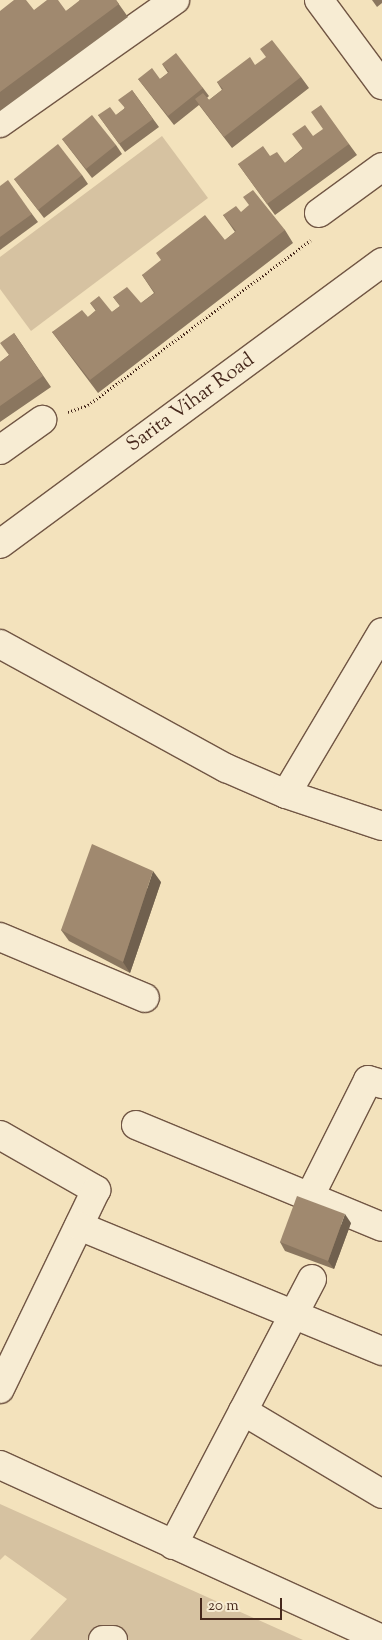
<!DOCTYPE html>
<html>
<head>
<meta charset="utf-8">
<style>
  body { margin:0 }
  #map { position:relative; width:382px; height:1640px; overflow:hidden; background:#f3e2bc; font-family:"Sorts Mill Goudy",serif }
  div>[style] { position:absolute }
  .green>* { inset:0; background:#d6c2a1 }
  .path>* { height:3px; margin-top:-1.5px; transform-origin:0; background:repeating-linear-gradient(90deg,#46281c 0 1px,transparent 0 3.5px) }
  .roads { filter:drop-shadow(1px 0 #715644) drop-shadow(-1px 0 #715644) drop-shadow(0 1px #715644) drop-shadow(0 -1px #715644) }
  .minor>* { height:28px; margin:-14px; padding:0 14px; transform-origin:14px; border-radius:14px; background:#f7ecd3 }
  .tertiary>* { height:28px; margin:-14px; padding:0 14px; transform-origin:14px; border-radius:14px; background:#f7ecd3 }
  .wall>* { inset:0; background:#8a765f }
  .shaded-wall>* { inset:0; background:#70604e }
  .building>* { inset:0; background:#a0896f }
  span { translate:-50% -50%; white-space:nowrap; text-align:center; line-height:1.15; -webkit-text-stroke:5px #f7ecd3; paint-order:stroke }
  .street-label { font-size:20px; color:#46281c }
  .scale { position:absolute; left:200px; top:1598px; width:82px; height:22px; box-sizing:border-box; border:2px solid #46281c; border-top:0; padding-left:6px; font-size:15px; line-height:18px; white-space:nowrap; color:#46281c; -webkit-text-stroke:4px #f7ecd3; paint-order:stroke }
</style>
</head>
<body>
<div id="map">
  <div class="green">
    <i style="clip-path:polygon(162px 136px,208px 198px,31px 331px,0 289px,0 257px)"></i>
    <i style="clip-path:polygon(0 1504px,303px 1640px,30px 1640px,67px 1599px,5px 1555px,0 1560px)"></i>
  </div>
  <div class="path">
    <i style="left:68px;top:412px;width:21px;rotate:-19deg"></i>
    <i style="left:88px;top:405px;width:277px;rotate:-36.5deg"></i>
  </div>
  <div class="roads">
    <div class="minor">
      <i style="left:0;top:123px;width:214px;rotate:-35.1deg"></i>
      <i style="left:319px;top:213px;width:78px;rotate:-36.1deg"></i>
      <i style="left:0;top:450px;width:52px;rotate:-35.5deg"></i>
      <i style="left:0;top:644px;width:258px;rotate:28.8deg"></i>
      <i style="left:226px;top:768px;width:65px;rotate:23.4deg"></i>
      <i style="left:286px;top:794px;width:101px;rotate:18.4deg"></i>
      <i style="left:286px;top:794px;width:188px;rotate:-59.3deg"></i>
      <i style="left:0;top:937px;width:157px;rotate:22.8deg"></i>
      <i style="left:136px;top:1125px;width:266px;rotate:22.5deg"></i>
      <i style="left:0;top:1135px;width:111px;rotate:29.8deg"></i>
      <i style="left:96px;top:1190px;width:221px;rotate:115.8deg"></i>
      <i style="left:309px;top:1198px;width:132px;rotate:-63.4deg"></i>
      <i style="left:368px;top:1080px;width:15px;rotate:16deg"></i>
      <i style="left:79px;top:1226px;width:328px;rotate:22.4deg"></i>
      <i style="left:243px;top:1411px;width:162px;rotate:30.8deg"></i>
      <i style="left:0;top:1465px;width:420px;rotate:24.5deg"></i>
      <i style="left:173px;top:1545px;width:300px;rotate:-62.4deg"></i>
      <i style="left:103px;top:1640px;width:10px"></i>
    </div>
    <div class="tertiary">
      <i style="left:319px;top:0;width:106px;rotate:53.5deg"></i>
      <i style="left:0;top:544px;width:475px;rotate:-36.4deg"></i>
    </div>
  </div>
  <div class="wall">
    <i style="clip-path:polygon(79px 0,116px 0,128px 17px,0 111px,0 11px,66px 11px,80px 1px)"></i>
    <i style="clip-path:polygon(372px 0,382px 0,382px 3px,377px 7px)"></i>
    <i style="clip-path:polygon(162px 64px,203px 88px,209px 96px,207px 98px,209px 100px,222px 90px,217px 82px,255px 65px,301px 77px,309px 88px,232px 148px,199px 105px,174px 125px,138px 79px,160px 79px,168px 73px)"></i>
    <i style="clip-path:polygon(132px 90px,159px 127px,125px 152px,98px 115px,116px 115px,124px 109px)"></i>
    <i style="clip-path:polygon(313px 136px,349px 144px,357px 155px,275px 215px,238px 164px,270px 156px,285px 163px,302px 149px)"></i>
    <i style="clip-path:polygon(62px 139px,116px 145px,122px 154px,92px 178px)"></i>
    <i style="clip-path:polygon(82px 175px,88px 184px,44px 218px,14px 179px)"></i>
    <i style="clip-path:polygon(0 186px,32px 214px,38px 222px,0 250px)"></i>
    <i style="clip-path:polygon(241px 212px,285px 230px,293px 243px,98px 393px,52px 332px,88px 317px,96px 311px,90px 303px,112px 312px,120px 306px,113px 297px,141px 303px,154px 293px,142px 275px,225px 240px,235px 232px,223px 215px)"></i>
    <i style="clip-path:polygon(14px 333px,51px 387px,0 422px,0 362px,9px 355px)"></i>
    <i style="clip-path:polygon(161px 882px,130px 973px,69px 941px,61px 930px)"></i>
    <i style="clip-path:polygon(351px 1223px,334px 1269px,285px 1251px,280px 1242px)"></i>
  </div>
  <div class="shaded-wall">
    <i style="clip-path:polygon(153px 871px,161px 882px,130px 973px,123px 962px)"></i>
    <i style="clip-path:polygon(345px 1214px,351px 1223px,334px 1269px,328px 1261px)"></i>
  </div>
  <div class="building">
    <i style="clip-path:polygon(14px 0,26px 0,34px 10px,47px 0,58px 0,66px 11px,80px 0,116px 0,119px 4px,0 92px,0 11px)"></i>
    <i style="clip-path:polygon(272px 40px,301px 77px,224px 137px,195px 99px,203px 93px,209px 100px,223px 89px,217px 82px,250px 57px,255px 65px,266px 57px,260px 49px)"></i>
    <i style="clip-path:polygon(176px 53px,203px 88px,168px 116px,138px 79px,152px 68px,160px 79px,169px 72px,162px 64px)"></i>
    <i style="clip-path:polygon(132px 90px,153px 119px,119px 144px,98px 115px,110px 107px,116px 115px,125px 108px,118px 100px)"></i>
    <i style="clip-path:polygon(321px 105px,349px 144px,267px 204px,238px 164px,263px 146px,270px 156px,277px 152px,285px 163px,303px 149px,292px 134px,305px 125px,313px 136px,323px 129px,311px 112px)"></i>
    <i style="clip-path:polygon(92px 115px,116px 145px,86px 169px,62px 139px)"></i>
    <i style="clip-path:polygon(58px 144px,82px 175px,38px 210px,14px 179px)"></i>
    <i style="clip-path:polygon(8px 180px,32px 214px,0 237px,0 186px)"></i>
    <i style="clip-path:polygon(253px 190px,285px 230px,90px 380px,52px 332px,82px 310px,88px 317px,96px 310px,90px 303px,99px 296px,112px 312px,120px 306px,113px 297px,127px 287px,141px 303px,155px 293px,142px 275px,161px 260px,156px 253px,205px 215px,225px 240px,236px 231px,223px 215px,236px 206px,241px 212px,249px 205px,243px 197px)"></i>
    <i style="clip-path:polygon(14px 333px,43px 376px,0 406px,0 362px,9px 355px,0 343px)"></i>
    <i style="clip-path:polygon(92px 844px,153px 871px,123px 962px,61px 930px)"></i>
    <i style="clip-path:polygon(297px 1196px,345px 1214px,328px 1261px,280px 1242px)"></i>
  </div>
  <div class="street-label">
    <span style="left:191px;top:403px;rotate:-36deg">Sarita Vihar Road</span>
  </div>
  <div class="scale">20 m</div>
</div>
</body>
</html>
